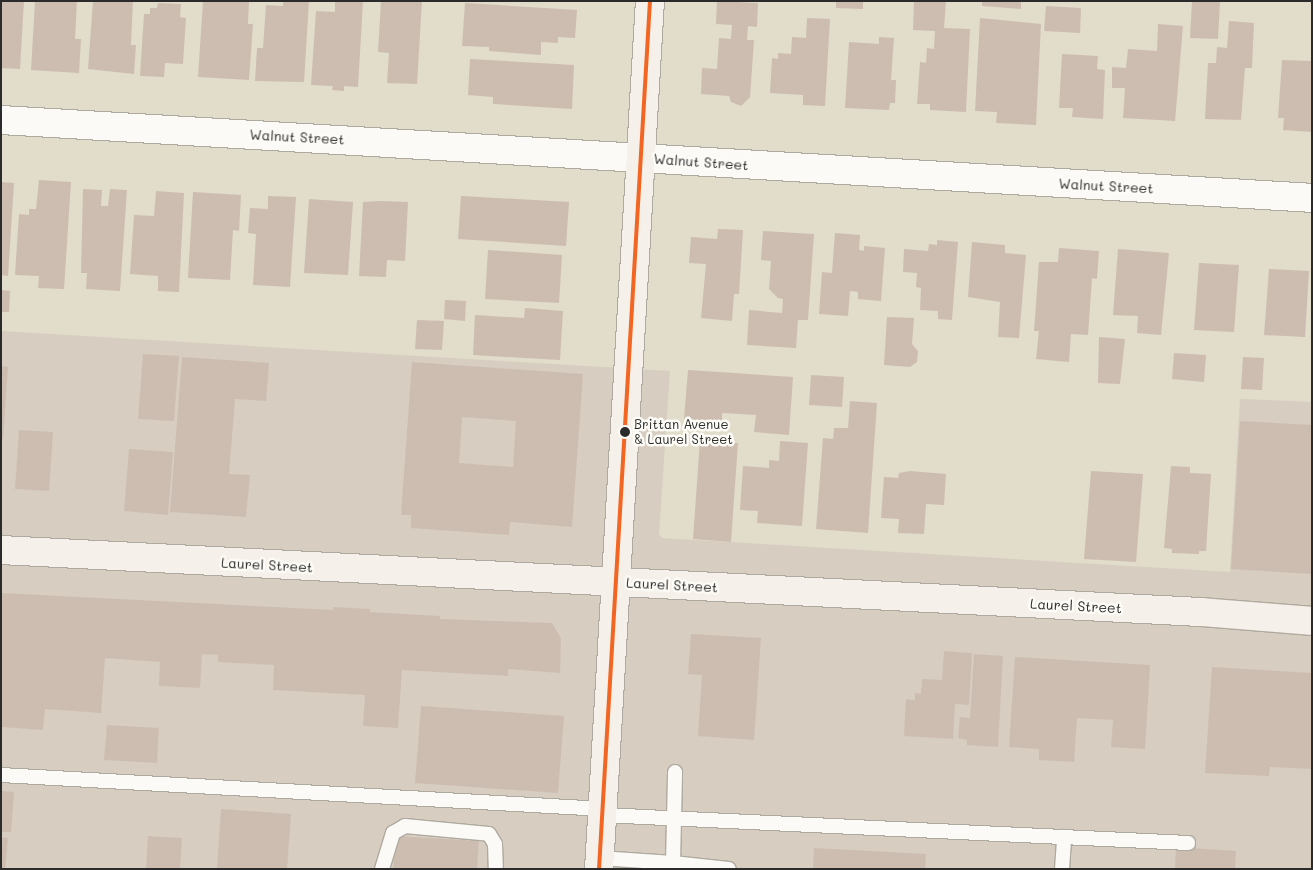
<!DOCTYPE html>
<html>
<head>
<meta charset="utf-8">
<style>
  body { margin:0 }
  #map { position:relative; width:1313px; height:870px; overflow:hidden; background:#e2dcca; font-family:Mali,sans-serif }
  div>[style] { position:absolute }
  .industrial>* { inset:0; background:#d7cdc1 }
  .building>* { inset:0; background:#cdbdb1 }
  .roads { filter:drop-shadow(1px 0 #afaa9f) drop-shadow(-1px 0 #afaa9f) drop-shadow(0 1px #afaa9f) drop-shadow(0 -1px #afaa9f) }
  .lane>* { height:14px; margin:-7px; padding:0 7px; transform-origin:7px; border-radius:7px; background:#fbfaf7 }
  .street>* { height:28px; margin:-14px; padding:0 14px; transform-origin:14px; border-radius:14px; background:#fbfaf7 }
  .secondary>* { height:28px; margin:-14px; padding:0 14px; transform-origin:14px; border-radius:14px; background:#f5f0e9 }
  .bus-1>* { height:4px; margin:-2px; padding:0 2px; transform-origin:2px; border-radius:2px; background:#f26522 }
  .dots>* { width:14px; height:14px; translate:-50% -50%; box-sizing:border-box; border:2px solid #fdfcf7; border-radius:50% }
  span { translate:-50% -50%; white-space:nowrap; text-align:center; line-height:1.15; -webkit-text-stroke:5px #fdfcf7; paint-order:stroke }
  .bus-label { font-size:13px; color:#2b2b2b }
  .left { translate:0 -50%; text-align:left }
  .street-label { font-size:14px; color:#2b2b2b }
  .frame { position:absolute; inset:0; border:2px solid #2b2b2b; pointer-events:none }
</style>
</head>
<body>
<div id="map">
  <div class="industrial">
    <i style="clip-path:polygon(1px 331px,670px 371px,659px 534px,662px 538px,1230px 572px,1240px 399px,1312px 402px,1312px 869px,1px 869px)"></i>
  </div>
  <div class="building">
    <i style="clip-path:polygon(1px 1px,24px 1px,20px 69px,1px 68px)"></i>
    <i style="clip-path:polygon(35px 1px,77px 1px,75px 39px,81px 39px,79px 73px,31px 70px)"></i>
    <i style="clip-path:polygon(93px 1px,133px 1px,131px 45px,136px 45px,134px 74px,88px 69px)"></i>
    <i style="clip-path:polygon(203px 1px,249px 1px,248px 24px,253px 24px,249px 80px,198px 77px)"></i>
    <i style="clip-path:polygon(283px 1px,309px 1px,304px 82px,255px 81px,257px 48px,263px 48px,266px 5px,283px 6px)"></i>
    <i style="clip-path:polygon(335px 1px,363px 1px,358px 87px,344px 86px,344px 91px,332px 90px,333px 86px,311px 85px,316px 11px,335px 12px)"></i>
    <i style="clip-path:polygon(381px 1px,422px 1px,417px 84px,387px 83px,389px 53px,378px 52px)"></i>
    <i style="clip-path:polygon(717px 1px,758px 3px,757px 27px,748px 26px,747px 40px,754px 40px,750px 97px,741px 106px,731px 102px,729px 96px,701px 94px,702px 68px,717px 69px,719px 38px,731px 39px,732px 25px,716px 24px)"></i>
    <i style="clip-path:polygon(836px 1px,863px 1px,863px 9px,836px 8px)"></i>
    <i style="clip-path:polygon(914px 1px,946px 1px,944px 28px,970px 29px,966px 112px,930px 110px,930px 104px,917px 104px,920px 62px,926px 63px,927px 48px,934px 49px,935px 31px,913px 30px)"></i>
    <i style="clip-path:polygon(982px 1px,1021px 1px,1021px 9px,982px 6px)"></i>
    <i style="clip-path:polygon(1192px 1px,1220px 1px,1218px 39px,1190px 38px)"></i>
    <i style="clip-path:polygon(158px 3px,181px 4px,180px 17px,186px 18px,183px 64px,165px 63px,164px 77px,140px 76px,144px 14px,150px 14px,150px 8px,157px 8px)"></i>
    <i style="clip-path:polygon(465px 3px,577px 10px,575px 38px,558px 37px,558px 43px,541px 42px,541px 55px,489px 51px,489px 47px,462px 46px)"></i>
    <i style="clip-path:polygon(1046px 6px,1081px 8px,1080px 33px,1044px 31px)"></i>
    <i style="clip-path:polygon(807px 18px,830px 19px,825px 106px,803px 105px,803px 95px,770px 93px,772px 58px,778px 59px,778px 53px,791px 54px,792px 37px,806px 38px)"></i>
    <i style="clip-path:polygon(980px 18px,1041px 24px,1036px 125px,996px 123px,997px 112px,975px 111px)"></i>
    <i style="clip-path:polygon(1229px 21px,1254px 23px,1252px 68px,1245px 68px,1241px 120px,1205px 119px,1208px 63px,1216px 63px,1217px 47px,1227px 48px)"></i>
    <i style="clip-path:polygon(1158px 24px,1183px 26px,1175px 121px,1123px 118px,1125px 88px,1112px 88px,1112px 67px,1126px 68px,1128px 49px,1157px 51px)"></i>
    <i style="clip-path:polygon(879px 37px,894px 38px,891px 80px,896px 80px,895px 103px,890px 103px,889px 110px,845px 108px,849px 42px,879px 44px)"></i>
    <i style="clip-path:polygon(1062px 54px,1098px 56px,1097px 69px,1105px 70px,1103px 119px,1072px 117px,1073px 108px,1059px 108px)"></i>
    <i style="clip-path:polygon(470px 59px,574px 65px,572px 109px,493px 104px,493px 97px,468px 95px)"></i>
    <i style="clip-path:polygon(1282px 60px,1312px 61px,1312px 132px,1283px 130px,1284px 118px,1278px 118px)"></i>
    <i style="clip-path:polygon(39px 180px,71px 182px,64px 289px,38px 288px,39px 276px,15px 275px,19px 214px,29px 215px,29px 209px,36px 209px)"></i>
    <i style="clip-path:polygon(1px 182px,14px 183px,8px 276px,1px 275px)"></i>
    <i style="clip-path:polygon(83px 189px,102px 190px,101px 206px,108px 206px,110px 189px,127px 190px,120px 291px,86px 289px,87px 273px,81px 273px)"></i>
    <i style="clip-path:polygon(156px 191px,184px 193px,179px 292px,158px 291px,158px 276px,130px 274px,134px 215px,154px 216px)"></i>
    <i style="clip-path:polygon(193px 192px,241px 195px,239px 231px,233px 230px,230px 280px,188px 278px)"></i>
    <i style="clip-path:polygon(268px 196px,296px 197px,290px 287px,253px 285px,256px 234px,248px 233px,250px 208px,268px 209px)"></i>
    <i style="clip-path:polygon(461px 196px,569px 202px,566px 246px,458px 239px)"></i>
    <i style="clip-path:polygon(309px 199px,353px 202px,348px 275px,304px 273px)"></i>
    <i style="clip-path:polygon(380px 201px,408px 202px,405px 261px,387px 260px,386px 277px,359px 276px,363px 202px)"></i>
    <i style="clip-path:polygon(718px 229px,743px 230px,739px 294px,734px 294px,732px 321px,701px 318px,706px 264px,689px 263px,691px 237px,717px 239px)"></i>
    <i style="clip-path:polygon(763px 231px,814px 234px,808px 320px,798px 320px,796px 348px,747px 345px,749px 310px,782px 313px,783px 299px,778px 298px,769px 289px,771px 261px,761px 260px)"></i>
    <i style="clip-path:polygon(835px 233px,860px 235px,859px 250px,864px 251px,864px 246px,885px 248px,881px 301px,858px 299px,858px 292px,850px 291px,848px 316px,819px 314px,822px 272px,832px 273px)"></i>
    <i style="clip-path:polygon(937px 240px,958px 242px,952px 320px,938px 319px,938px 311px,920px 310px,921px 288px,916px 287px,917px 273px,903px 272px,904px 249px,928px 251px,929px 244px,937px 245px)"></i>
    <i style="clip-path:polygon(972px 242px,1005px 245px,1005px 253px,1026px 255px,1019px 338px,998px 337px,1000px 302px,968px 297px)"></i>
    <i style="clip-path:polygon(1059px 248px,1099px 251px,1097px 279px,1092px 278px,1088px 335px,1071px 334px,1069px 362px,1036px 359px,1039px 331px,1034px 331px,1039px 262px,1058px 262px)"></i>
    <i style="clip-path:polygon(1118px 249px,1169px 253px,1161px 335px,1137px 333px,1138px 316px,1113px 315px)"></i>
    <i style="clip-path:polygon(488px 250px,562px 255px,559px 303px,485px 299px)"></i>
    <i style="clip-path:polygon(1199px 263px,1239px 265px,1234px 332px,1194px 330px)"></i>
    <i style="clip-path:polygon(1269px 269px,1309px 271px,1305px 337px,1264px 335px)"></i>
    <i style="clip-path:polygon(1px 290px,10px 291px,9px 312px,1px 312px)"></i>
    <i style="clip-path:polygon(445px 300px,466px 301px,465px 321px,444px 319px)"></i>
    <i style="clip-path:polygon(525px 308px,563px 311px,560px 360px,473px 355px,475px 315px,524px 318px)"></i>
    <i style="clip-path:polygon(887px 317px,914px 318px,912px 344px,918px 351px,917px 362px,910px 367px,884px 365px)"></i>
    <i style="clip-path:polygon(417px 320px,444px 321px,442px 350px,415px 349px)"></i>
    <i style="clip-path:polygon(1099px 337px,1125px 339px,1120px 384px,1098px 383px)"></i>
    <i style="clip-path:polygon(1174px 353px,1206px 355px,1204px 382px,1172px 379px)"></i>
    <i style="clip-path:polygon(143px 354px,179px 356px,174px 421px,138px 419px)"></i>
    <i style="clip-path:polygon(182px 357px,269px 363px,266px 401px,235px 399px,229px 474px,250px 475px,246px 517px,170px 512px)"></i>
    <i style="clip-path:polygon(1243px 357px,1264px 358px,1262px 390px,1241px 389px)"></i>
    <i style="clip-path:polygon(evenodd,412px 362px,583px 374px,572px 527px,510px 522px,509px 535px,411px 528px,411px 515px,401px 515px,412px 362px,462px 417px,516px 421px,513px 467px,459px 463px,462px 417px)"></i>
    <i style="clip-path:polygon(1px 366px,8px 367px,3px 439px,1px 439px)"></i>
    <i style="clip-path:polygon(688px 370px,793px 377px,789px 435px,754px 432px,756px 415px,722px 413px,722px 422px,684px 419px)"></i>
    <i style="clip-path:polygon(811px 375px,844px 377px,842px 407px,809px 405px)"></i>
    <i style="clip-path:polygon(850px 401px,877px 403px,868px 533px,816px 529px,823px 438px,833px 439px,834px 428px,848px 428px)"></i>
    <i style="clip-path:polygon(1240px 421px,1312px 425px,1312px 574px,1231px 569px)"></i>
    <i style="clip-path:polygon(19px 430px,53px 432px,49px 491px,15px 489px)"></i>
    <i style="clip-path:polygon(700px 440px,738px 443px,731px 542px,693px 539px)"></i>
    <i style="clip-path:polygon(780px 441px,808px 443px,802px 526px,757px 523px,758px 511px,740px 510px,743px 466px,769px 468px,769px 460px,779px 461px)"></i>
    <i style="clip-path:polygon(129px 449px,173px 452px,168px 515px,124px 511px)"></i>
    <i style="clip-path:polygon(1171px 466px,1190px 467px,1190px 473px,1211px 474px,1206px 551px,1199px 551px,1199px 554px,1172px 553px,1172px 549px,1164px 548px)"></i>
    <i style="clip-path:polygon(910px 471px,946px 474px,944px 505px,926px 504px,924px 534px,898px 533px,899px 519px,881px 518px,884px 477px,898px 478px,899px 473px)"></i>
    <i style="clip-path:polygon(1091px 471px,1143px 474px,1136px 562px,1084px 559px)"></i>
    <i style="clip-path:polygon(1px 593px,333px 610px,333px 607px,370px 609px,370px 612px,440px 616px,440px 619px,552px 623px,561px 638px,560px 673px,508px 669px,508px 676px,402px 670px,398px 728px,363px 726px,365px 695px,273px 690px,274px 665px,218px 662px,218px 655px,202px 654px,200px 688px,159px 686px,160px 662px,105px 658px,101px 713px,45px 709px,43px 730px,1px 727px)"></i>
    <i style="clip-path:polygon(691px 634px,761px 638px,754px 740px,698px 736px,702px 675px,688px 674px)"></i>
    <i style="clip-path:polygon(944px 651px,972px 653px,969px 705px,955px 704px,953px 739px,904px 736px,906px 699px,915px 700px,915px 693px,921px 694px,922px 679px,942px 680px)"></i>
    <i style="clip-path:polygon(974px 654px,1003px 656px,998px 747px,967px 745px,967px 740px,958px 738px,960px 717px,970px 718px)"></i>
    <i style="clip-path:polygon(1015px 657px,1150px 665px,1145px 749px,1111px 747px,1113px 720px,1077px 718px,1074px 762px,1039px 760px,1039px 749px,1009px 747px)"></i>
    <i style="clip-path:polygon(1212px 667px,1312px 673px,1312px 769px,1270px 767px,1269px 776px,1205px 773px)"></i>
    <i style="clip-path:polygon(421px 706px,564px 716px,558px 793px,415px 783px)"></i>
    <i style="clip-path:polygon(107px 725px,159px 728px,157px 763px,104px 760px)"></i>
    <i style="clip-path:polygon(1px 791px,14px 792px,11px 832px,1px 832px)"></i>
    <i style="clip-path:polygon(221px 809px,291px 814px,287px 869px,217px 869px)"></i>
    <i style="clip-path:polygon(148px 836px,182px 838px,180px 869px,146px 869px)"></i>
    <i style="clip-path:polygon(396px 836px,479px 841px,477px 869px,393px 869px)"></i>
    <i style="clip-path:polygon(1px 837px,8px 838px,5px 869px,1px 869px)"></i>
    <i style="clip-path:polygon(1176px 847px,1236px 851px,1235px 869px,1175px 869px)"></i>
    <i style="clip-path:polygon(814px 848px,926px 854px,925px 869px,813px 869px)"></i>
  </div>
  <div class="roads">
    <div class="lane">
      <i style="left:1px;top:775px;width:603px;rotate:3.23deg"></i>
      <i style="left:603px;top:815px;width:586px;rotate:2.74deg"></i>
      <i style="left:600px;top:858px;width:73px;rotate:3.9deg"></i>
      <i style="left:673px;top:863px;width:91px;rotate:-88.7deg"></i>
      <i style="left:673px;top:863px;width:56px;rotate:6.1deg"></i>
      <i style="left:382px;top:869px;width:38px;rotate:-73deg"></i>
      <i style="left:393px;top:833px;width:14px;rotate:-30deg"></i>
      <i style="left:405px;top:826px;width:84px;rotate:5.4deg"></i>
      <i style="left:489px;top:834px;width:12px;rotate:59deg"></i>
      <i style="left:495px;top:844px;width:25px;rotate:88deg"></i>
      <i style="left:1062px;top:869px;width:32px;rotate:-86deg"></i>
    </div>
    <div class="street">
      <i style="left:1px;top:120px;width:1313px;rotate:3.4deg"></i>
    </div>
    <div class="secondary">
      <i style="left:1px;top:550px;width:1202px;rotate:2.96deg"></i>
      <i style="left:1201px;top:612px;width:111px;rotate:4.6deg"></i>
      <i style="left:599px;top:869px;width:869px;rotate:-86.64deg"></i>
    </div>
  </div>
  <div class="bus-1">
    <i style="left:599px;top:869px;width:869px;rotate:-86.64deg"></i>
  </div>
  <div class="dots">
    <i style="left:625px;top:432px;background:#2b2b2b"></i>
  </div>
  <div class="bus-label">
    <span class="left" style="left:634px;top:432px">Brittan Avenue<br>&amp; Laurel Street</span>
  </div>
  <div class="street-label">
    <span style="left:297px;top:137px;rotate:3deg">Walnut Street</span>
    <span style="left:701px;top:162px;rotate:4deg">Walnut Street</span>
    <span style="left:1106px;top:186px;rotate:3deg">Walnut Street</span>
    <span style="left:267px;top:565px;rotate:3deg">Laurel Street</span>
    <span style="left:672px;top:585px;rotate:3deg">Laurel Street</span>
    <span style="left:1076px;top:606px;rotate:3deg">Laurel Street</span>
  </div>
  <div class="frame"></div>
</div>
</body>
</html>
